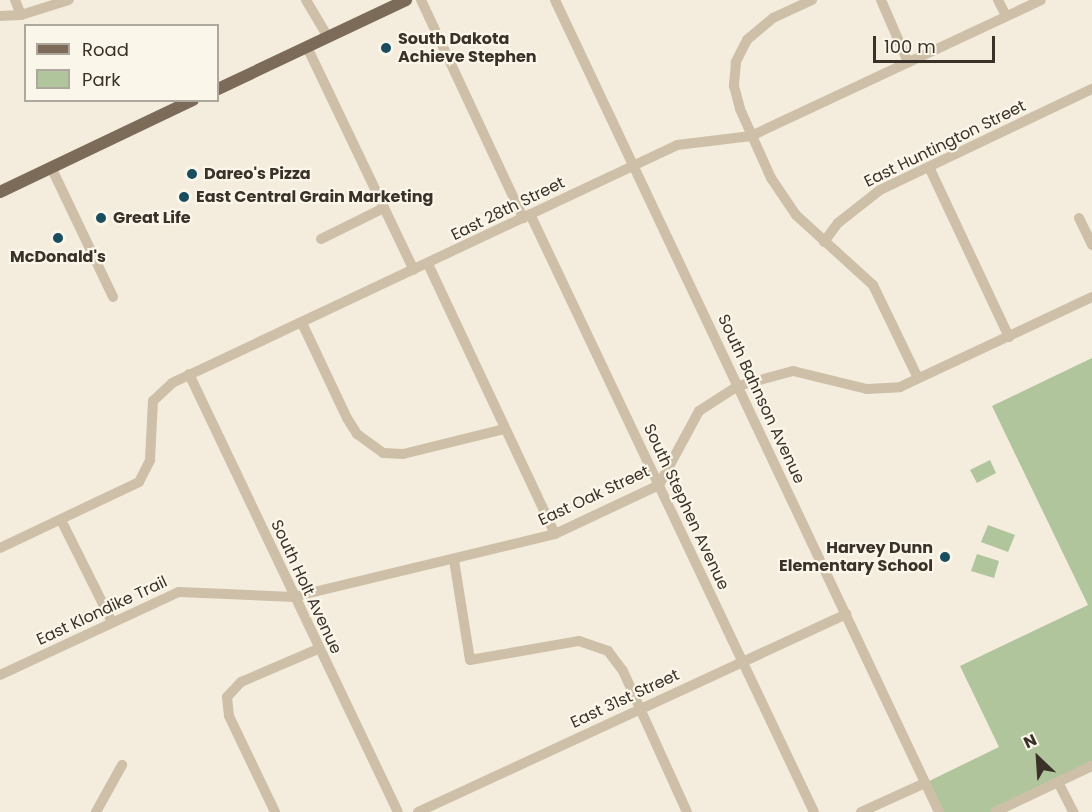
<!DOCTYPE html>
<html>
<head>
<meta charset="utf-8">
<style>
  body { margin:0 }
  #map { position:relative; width:1092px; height:812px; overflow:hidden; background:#f4eddd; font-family:Poppins,sans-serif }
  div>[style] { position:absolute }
  .green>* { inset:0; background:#b0c59c }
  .minor>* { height:10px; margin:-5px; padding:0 5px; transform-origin:5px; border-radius:5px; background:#cec0a8 }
  .major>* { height:12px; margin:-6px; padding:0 6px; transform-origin:6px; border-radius:6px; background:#7d6b59 }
  .dots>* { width:16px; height:16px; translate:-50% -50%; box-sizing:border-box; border:3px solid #fbf6ea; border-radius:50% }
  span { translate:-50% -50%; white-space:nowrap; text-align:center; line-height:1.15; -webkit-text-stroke:4.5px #fbf6ea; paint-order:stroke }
  .poi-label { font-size:16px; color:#3a3129; font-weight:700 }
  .left { translate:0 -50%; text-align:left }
  .right { translate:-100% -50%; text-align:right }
  .street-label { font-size:16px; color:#3a3129 }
  .legend { position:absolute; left:24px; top:24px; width:195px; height:78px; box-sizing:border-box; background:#fbf6ea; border:2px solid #aea79d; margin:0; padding:8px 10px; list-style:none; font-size:18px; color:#3a3129 }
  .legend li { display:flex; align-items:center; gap:12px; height:30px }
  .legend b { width:30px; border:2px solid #aea79d }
  .north { position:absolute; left:1008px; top:728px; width:60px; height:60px; -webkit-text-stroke:4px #fbf6ea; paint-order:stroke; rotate:335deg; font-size:16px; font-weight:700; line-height:24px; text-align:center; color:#3a3129 }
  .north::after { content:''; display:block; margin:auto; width:21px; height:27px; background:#3a3129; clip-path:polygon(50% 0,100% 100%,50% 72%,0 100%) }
  .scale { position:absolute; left:873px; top:36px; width:122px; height:27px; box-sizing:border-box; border:3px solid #3a3129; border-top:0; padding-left:8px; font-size:18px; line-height:21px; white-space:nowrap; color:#3a3129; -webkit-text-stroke:4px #fbf6ea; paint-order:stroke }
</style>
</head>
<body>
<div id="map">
  <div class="green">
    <i style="clip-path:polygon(1092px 358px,1092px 763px,994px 812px,939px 812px,925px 783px,999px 747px,960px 666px,1088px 605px,992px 406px)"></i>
    <i style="clip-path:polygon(990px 460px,996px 473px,977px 483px,970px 470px)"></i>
    <i style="clip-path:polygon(988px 525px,1015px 535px,1008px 552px,981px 542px)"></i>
    <i style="clip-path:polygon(977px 554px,999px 561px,994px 578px,971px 571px)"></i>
  </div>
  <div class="minor">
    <i style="left:15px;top:0;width:16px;rotate:68deg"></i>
    <i style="left:306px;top:0;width:43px;rotate:59.3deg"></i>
    <i style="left:421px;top:0;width:241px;rotate:64.9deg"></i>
    <i style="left:555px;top:0;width:898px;rotate:64.69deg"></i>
    <i style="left:812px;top:0;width:43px;rotate:155.2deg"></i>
    <i style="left:773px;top:18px;width:34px;rotate:140deg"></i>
    <i style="left:747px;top:40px;width:25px;rotate:117deg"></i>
    <i style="left:736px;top:62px;width:24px;rotate:95deg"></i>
    <i style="left:734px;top:86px;width:24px;rotate:75deg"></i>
    <i style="left:740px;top:109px;width:76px;rotate:65.8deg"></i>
    <i style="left:771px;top:178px;width:45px;rotate:56deg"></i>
    <i style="left:796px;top:215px;width:104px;rotate:42.3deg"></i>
    <i style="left:873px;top:285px;width:103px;rotate:64.2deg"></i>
    <i style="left:881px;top:0;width:68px;rotate:66.5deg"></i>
    <i style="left:998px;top:0;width:18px;rotate:63deg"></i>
    <i style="left:0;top:16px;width:21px;rotate:-3deg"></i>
    <i style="left:21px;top:15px;width:50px;rotate:-17.4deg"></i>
    <i style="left:307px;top:47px;width:247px;rotate:64.4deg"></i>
    <i style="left:51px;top:167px;width:144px;rotate:64.5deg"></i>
    <i style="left:929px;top:167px;width:188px;rotate:64.8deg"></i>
    <i style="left:530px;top:214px;width:662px;rotate:64.6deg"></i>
    <i style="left:1079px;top:218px;width:30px;rotate:64deg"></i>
    <i style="left:321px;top:239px;width:70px;rotate:-26.2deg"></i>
    <i style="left:824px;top:242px;width:24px;rotate:-54deg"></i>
    <i style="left:838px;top:223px;width:53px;rotate:-38.2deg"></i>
    <i style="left:880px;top:190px;width:235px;rotate:-25.5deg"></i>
    <i style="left:428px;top:264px;width:298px;rotate:64.8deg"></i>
    <i style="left:302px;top:323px;width:105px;rotate:64.7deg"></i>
    <i style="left:347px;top:418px;width:19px;rotate:58deg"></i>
    <i style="left:357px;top:434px;width:32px;rotate:36deg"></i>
    <i style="left:383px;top:453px;width:20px;rotate:3deg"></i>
    <i style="left:403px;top:454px;width:105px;rotate:-13.8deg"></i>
    <i style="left:189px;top:374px;width:485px;rotate:64.5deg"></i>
    <i style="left:61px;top:520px;width:114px;rotate:63.4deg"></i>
    <i style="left:0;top:548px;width:154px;rotate:-25.4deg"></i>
    <i style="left:139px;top:482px;width:25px;rotate:-63deg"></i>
    <i style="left:150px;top:460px;width:59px;rotate:-87.1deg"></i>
    <i style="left:153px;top:401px;width:26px;rotate:-43deg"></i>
    <i style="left:172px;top:383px;width:558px;rotate:-25.23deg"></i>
    <i style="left:677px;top:145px;width:75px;rotate:-6.9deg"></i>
    <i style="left:751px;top:136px;width:320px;rotate:-25.1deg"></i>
    <i style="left:454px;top:560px;width:101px;rotate:80.9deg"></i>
    <i style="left:470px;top:660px;width:111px;rotate:-9.9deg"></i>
    <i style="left:579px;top:641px;width:31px;rotate:19deg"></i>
    <i style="left:608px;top:651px;width:25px;rotate:53deg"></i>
    <i style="left:623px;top:671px;width:155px;rotate:65.6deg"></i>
    <i style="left:0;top:675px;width:197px;rotate:-24.9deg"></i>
    <i style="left:179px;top:592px;width:114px;rotate:2.5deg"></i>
    <i style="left:293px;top:597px;width:269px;rotate:-13.5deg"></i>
    <i style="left:555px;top:534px;width:115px;rotate:-25.2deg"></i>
    <i style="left:659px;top:485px;width:84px;rotate:-61.6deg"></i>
    <i style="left:699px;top:411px;width:46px;rotate:-32.7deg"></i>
    <i style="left:738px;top:386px;width:57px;rotate:-15.3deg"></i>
    <i style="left:793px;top:371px;width:76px;rotate:13.7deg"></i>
    <i style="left:867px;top:389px;width:33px;rotate:-3deg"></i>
    <i style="left:900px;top:387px;width:212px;rotate:-25.1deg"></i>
    <i style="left:1058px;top:782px;width:34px;rotate:63deg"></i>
    <i style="left:96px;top:812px;width:54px;rotate:-61deg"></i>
    <i style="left:275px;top:812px;width:106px;rotate:-115.6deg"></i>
    <i style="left:229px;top:716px;width:19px;rotate:-96deg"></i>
    <i style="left:227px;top:697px;width:21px;rotate:-47deg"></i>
    <i style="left:241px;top:682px;width:84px;rotate:-23.2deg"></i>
    <i style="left:418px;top:812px;width:472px;rotate:-24.8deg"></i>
    <i style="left:861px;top:812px;width:70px;rotate:-24.4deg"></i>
    <i style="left:995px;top:812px;width:107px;rotate:-25.4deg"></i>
  </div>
  <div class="major">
    <i style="left:218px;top:89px;width:208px;rotate:-25.3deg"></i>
    <i style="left:0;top:192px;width:214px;rotate:-25.5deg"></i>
  </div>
  <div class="dots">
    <i style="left:386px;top:48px;background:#1a4e5f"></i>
    <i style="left:192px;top:174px;background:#1a4e5f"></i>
    <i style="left:184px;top:197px;background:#1a4e5f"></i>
    <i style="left:101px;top:218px;background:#1a4e5f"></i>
    <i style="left:58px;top:238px;background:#1a4e5f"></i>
    <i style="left:945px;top:557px;background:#1a4e5f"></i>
  </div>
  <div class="poi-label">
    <span class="left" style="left:398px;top:48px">South Dakota<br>Achieve Stephen</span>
    <span class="left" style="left:204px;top:174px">Dareo's Pizza</span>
    <span class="left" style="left:196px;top:197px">East Central Grain Marketing</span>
    <span class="left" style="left:113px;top:218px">Great Life</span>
    <span style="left:58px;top:257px">McDonald's</span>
    <span class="right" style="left:933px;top:557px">Harvey Dunn<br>Elementary School</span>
  </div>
  <div class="street-label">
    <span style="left:945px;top:144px;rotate:-26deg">East Huntington Street</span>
    <span style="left:508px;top:209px;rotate:-26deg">East 28th Street</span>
    <span style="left:761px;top:399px;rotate:65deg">South Bahnson Avenue</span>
    <span style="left:594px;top:496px;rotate:-25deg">East Oak Street</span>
    <span style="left:686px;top:507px;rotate:65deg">South Stephen Avenue</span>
    <span style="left:306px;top:587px;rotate:65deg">South Holt Avenue</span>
    <span style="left:102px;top:611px;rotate:-25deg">East Klondike Trail</span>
    <span style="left:625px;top:699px;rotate:-25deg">East 31st Street</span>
  </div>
  <ul class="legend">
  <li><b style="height:8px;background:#7d6b59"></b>Road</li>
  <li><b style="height:16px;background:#b0c59c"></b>Park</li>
  </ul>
  <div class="north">N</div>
  <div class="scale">100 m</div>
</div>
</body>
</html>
